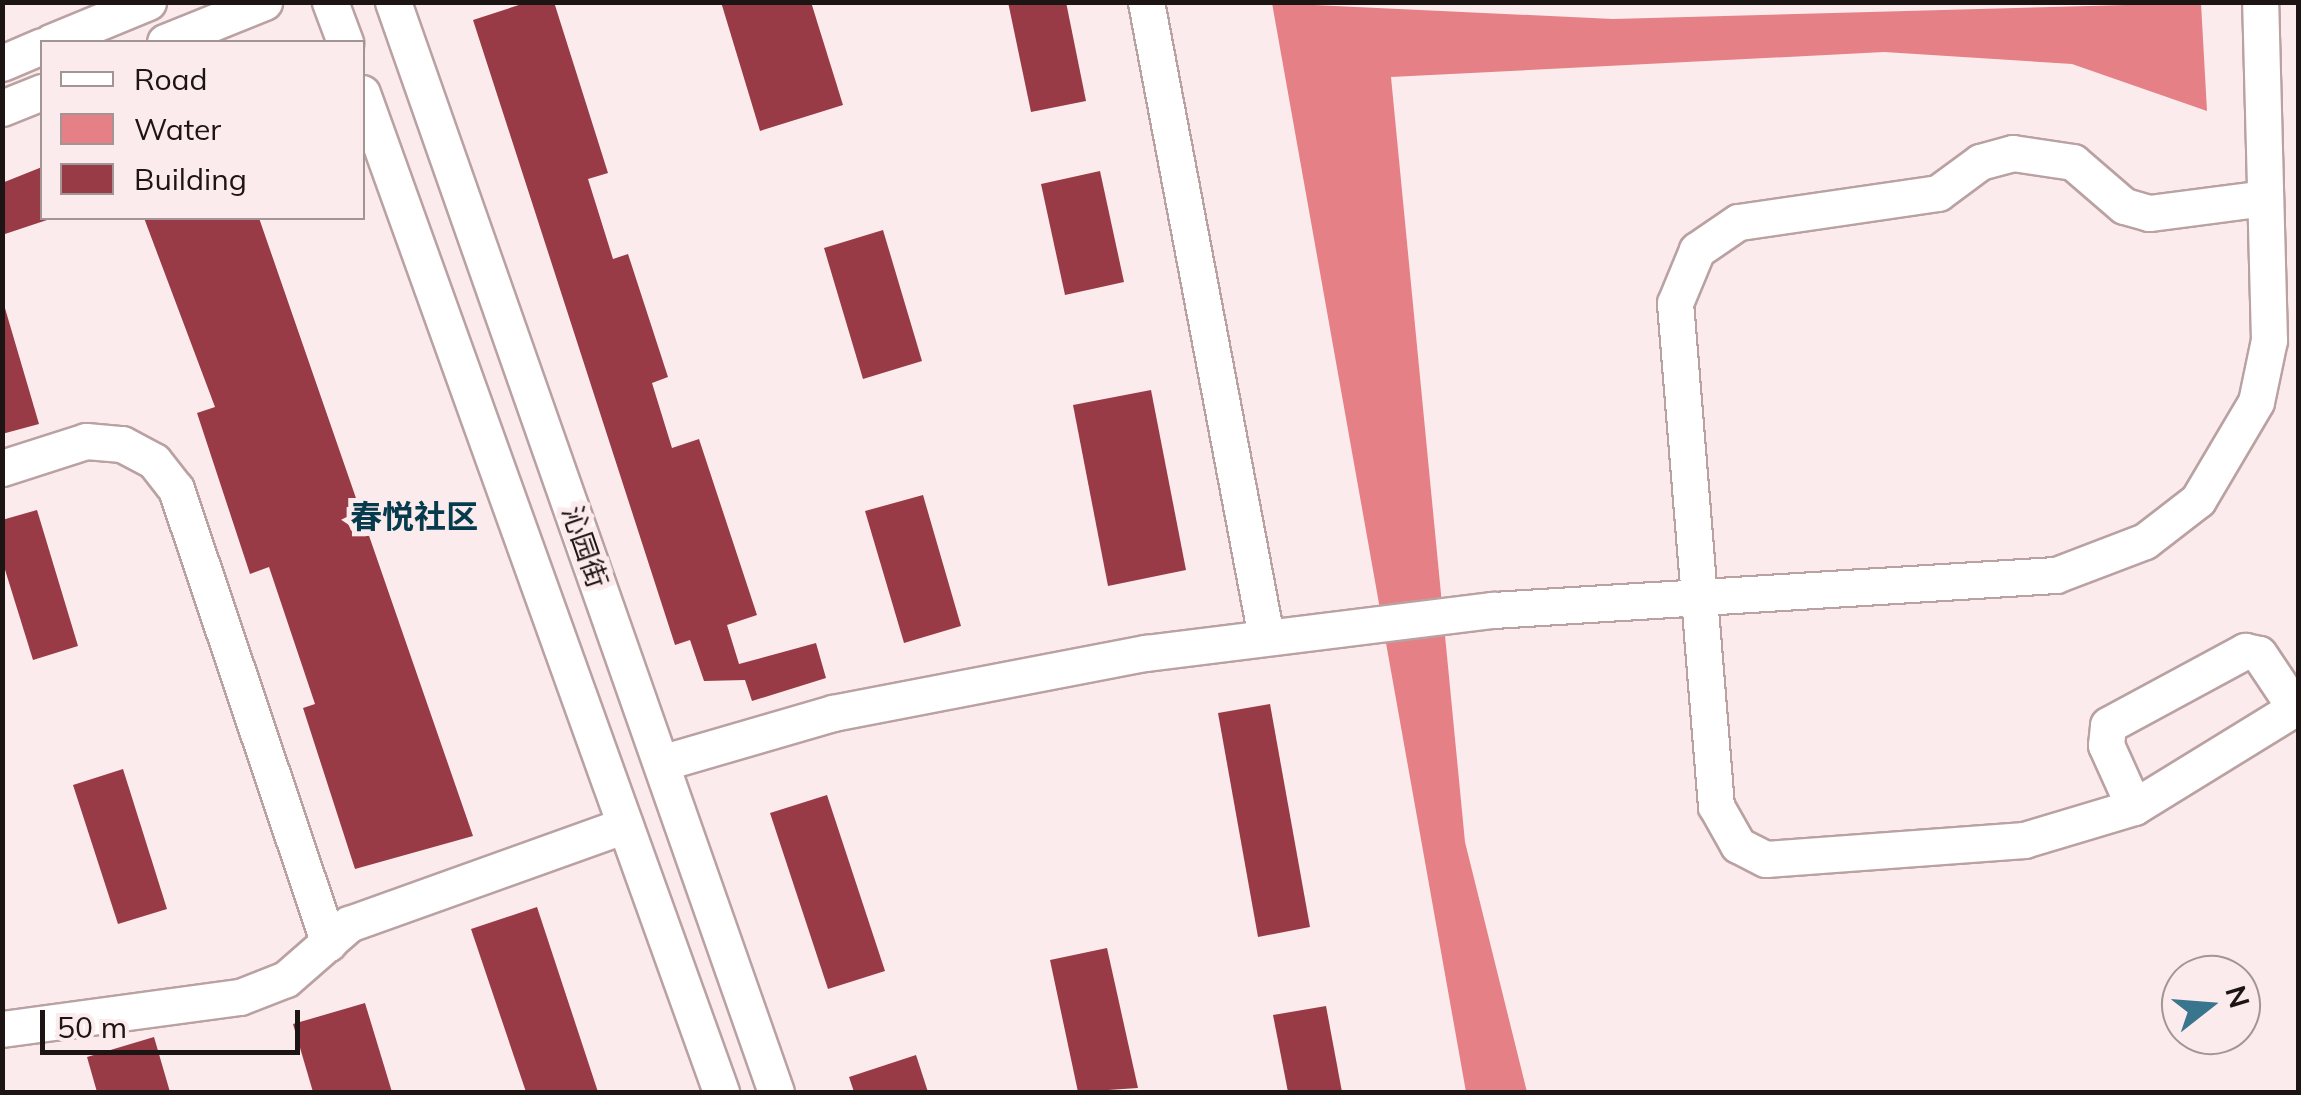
<!DOCTYPE html>
<html>
<head>
<meta charset="utf-8">
<style>
  body { margin:0 }
  #map { position:relative; width:2301px; height:1095px; overflow:hidden; background:#fcebec; font-family:Mulish,"Noto Sans SC",sans-serif }
  div>[style] { position:absolute }
  .water>* { inset:0; background:#e68087 }
  .building>* { inset:0; background:#993b46 }
  .roads { filter:drop-shadow(2px 0 #baa1a2) drop-shadow(-2px 0 #baa1a2) drop-shadow(0 2px #baa1a2) drop-shadow(0 -2px #baa1a2) }
  .minor>* { height:35px; margin:-17.5px; padding:0 17.5px; transform-origin:17.5px; border-radius:17.5px; background:#fff }
  span { translate:-50% -50%; white-space:nowrap; text-align:center; line-height:1.15; -webkit-text-stroke:10px #fcebec; paint-order:stroke }
  .street-label { font-size:28px; color:#1d1414 }
  .quarter-label { font-size:32px; color:#053b4c; font-weight:700 }
  .frame { position:absolute; inset:0; border:5px solid #1d1414; pointer-events:none }
  .legend { position:absolute; left:40px; top:40px; width:325px; height:180px; box-sizing:border-box; background:#fcebec; border:2px solid #a39596; margin:0; padding:12px 18px; list-style:none; font-size:30px; color:#1d1414 }
  .legend li { display:flex; align-items:center; gap:20px; height:50px }
  .legend b { width:50px; border:2px solid #a39596 }
  .north { position:absolute; left:2161px; top:955px; width:100px; height:100px; box-sizing:border-box; background:#fcebec; border:2px solid #a39596; border-radius:50%; rotate:73deg; font-size:28px; font-weight:700; line-height:40px; text-align:center; color:#1d1414 }
  .north::after { content:''; display:block; margin:auto; width:35px; height:45px; background:#39758d; clip-path:polygon(50% 0,100% 100%,50% 72%,0 100%) }
  .scale { position:absolute; left:40px; top:1010px; width:260px; height:45px; box-sizing:border-box; border:5px solid #1d1414; border-top:0; padding-left:12px; font-size:30px; line-height:35px; white-space:nowrap; color:#1d1414; -webkit-text-stroke:8px #fcebec; paint-order:stroke }
</style>
</head>
<body>
<div id="map">
  <div class="water">
    <i style="clip-path:polygon(1272px 3px,1613px 19px,2201px 3px,2207px 111px,2072px 64px,1884px 52px,1391px 77px,1465px 842px,1527px 1092px,1466px 1092px)"></i>
  </div>
  <div class="building">
    <i style="clip-path:polygon(528px 2px,554px 2px,608px 173px,588px 179px,613px 259px,628px 254px,668px 377px,652px 383px,672px 448px,699px 439px,757px 615px,727px 625px,739px 664px,816px 643px,826px 678px,752px 701px,745px 680px,704px 681px,690px 640px,675px 645px,473px 20px)"></i>
    <i style="clip-path:polygon(721px 2px,811px 2px,843px 105px,760px 131px)"></i>
    <i style="clip-path:polygon(1008px 2px,1066px 2px,1086px 101px,1031px 112px)"></i>
    <i style="clip-path:polygon(42px 167px,42px 218px,53px 218px,2px 235px,2px 183px)"></i>
    <i style="clip-path:polygon(1100px 171px,1124px 282px,1065px 295px,1041px 184px)"></i>
    <i style="clip-path:polygon(144px 218px,259px 218px,473px 836px,355px 869px,303px 708px,315px 704px,269px 567px,250px 574px,197px 413px,215px 407px)"></i>
    <i style="clip-path:polygon(883px 230px,922px 361px,863px 379px,824px 248px)"></i>
    <i style="clip-path:polygon(2px 298px,39px 424px,2px 434px)"></i>
    <i style="clip-path:polygon(1151px 390px,1186px 570px,1108px 586px,1073px 405px)"></i>
    <i style="clip-path:polygon(923px 495px,961px 626px,904px 643px,865px 511px)"></i>
    <i style="clip-path:polygon(37px 510px,78px 646px,33px 660px,2px 560px,2px 520px)"></i>
    <i style="clip-path:polygon(1270px 704px,1310px 927px,1258px 937px,1218px 713px)"></i>
    <i style="clip-path:polygon(123px 769px,167px 909px,118px 924px,73px 785px)"></i>
    <i style="clip-path:polygon(827px 795px,885px 971px,828px 989px,770px 813px)"></i>
    <i style="clip-path:polygon(537px 907px,598px 1092px,526px 1092px,471px 929px)"></i>
    <i style="clip-path:polygon(1107px 948px,1138px 1088px,1078px 1092px,1050px 960px)"></i>
    <i style="clip-path:polygon(365px 1003px,392px 1092px,313px 1092px,293px 1024px)"></i>
    <i style="clip-path:polygon(1326px 1006px,1342px 1092px,1288px 1092px,1273px 1015px)"></i>
    <i style="clip-path:polygon(154px 1037px,170px 1092px,97px 1092px,87px 1057px)"></i>
    <i style="clip-path:polygon(916px 1055px,928px 1092px,854px 1092px,849px 1077px)"></i>
  </div>
  <div class="roads">
    <div class="minor">
      <i style="left:330px;top:2px;width:43px;rotate:69.4deg"></i>
      <i style="left:393px;top:2px;width:1155px;rotate:70.64deg"></i>
      <i style="left:1146px;top:2px;width:646px;rotate:79.3deg"></i>
      <i style="left:51px;top:42px;width:105px;rotate:-22.4deg"></i>
      <i style="left:165px;top:42px;width:107px;rotate:-22deg"></i>
      <i style="left:2px;top:63px;width:43px;rotate:-23deg"></i>
      <i style="left:362px;top:93px;width:1062px;rotate:70.23deg"></i>
      <i style="left:2px;top:108px;width:43px;rotate:-21.8deg"></i>
      <i style="left:2265px;top:198px;width:117px;rotate:172.6deg"></i>
      <i style="left:2149px;top:213px;width:26px;rotate:-164deg"></i>
      <i style="left:2124px;top:206px;width:67px;rotate:-139.2deg"></i>
      <i style="left:2073px;top:162px;width:61px;rotate:-171.5deg"></i>
      <i style="left:2013px;top:153px;width:34px;rotate:165deg"></i>
      <i style="left:1980px;top:162px;width:52px;rotate:143.6deg"></i>
      <i style="left:1938px;top:193px;width:202px;rotate:171.7deg"></i>
      <i style="left:1738px;top:222px;width:50px;rotate:145.7deg"></i>
      <i style="left:1697px;top:250px;width:57px;rotate:112.5deg"></i>
      <i style="left:1675px;top:303px;width:505px;rotate:85.34deg"></i>
      <i style="left:1716px;top:806px;width:45px;rotate:60.6deg"></i>
      <i style="left:1738px;top:845px;width:31px;rotate:27deg"></i>
      <i style="left:1766px;top:859px;width:259px;rotate:-4.2deg"></i>
      <i style="left:2024px;top:840px;width:115px;rotate:-16.7deg"></i>
      <i style="left:2134px;top:807px;width:193px;rotate:-31.6deg"></i>
      <i style="left:2px;top:468px;width:88px;rotate:-17.8deg"></i>
      <i style="left:86px;top:441px;width:36px;rotate:5deg"></i>
      <i style="left:122px;top:444px;width:36px;rotate:28deg"></i>
      <i style="left:154px;top:461px;width:36px;rotate:52deg"></i>
      <i style="left:176px;top:489px;width:479px;rotate:71.4deg"></i>
      <i style="left:661px;top:763px;width:179px;rotate:-16.2deg"></i>
      <i style="left:833px;top:713px;width:319px;rotate:-10.9deg"></i>
      <i style="left:1146px;top:653px;width:350px;rotate:-7.1deg"></i>
      <i style="left:1493px;top:610px;width:564px;rotate:-3.56deg"></i>
      <i style="left:2056px;top:575px;width:95px;rotate:-20.9deg"></i>
      <i style="left:2145px;top:541px;width:67px;rotate:-37.7deg"></i>
      <i style="left:2198px;top:500px;width:114px;rotate:-59.4deg"></i>
      <i style="left:2256px;top:402px;width:63px;rotate:-78.2deg"></i>
      <i style="left:2269px;top:340px;width:338px;rotate:-91.5deg"></i>
      <i style="left:2134px;top:807px;width:68px;rotate:-114.3deg"></i>
      <i style="left:2106px;top:745px;width:20px;rotate:-84deg"></i>
      <i style="left:2108px;top:725px;width:156px;rotate:-28.4deg"></i>
      <i style="left:2245px;top:651px;width:14px;rotate:12deg"></i>
      <i style="left:2259px;top:654px;width:65px;rotate:56.3deg"></i>
      <i style="left:2px;top:1029px;width:240px;rotate:-7.7deg"></i>
      <i style="left:240px;top:997px;width:49px;rotate:-21.4deg"></i>
      <i style="left:286px;top:979px;width:84px;rotate:-41.1deg"></i>
      <i style="left:349px;top:924px;width:293px;rotate:-19.7deg"></i>
    </div>
  </div>
  <div class="street-label">
    <span style="left:585px;top:547px;rotate:71deg">沁园街</span>
  </div>
  <div class="quarter-label">
    <span style="left:414px;top:516px">春悦社区</span>
  </div>
  <div class="frame"></div>
  <ul class="legend">
  <li><b style="height:12px;background:#fff"></b>Road</li>
  <li><b style="height:28px;background:#e68087"></b>Water</li>
  <li><b style="height:28px;background:#993b46"></b>Building</li>
  </ul>
  <div class="north">N</div>
  <div class="scale">50 m</div>
</div>
</body>
</html>
